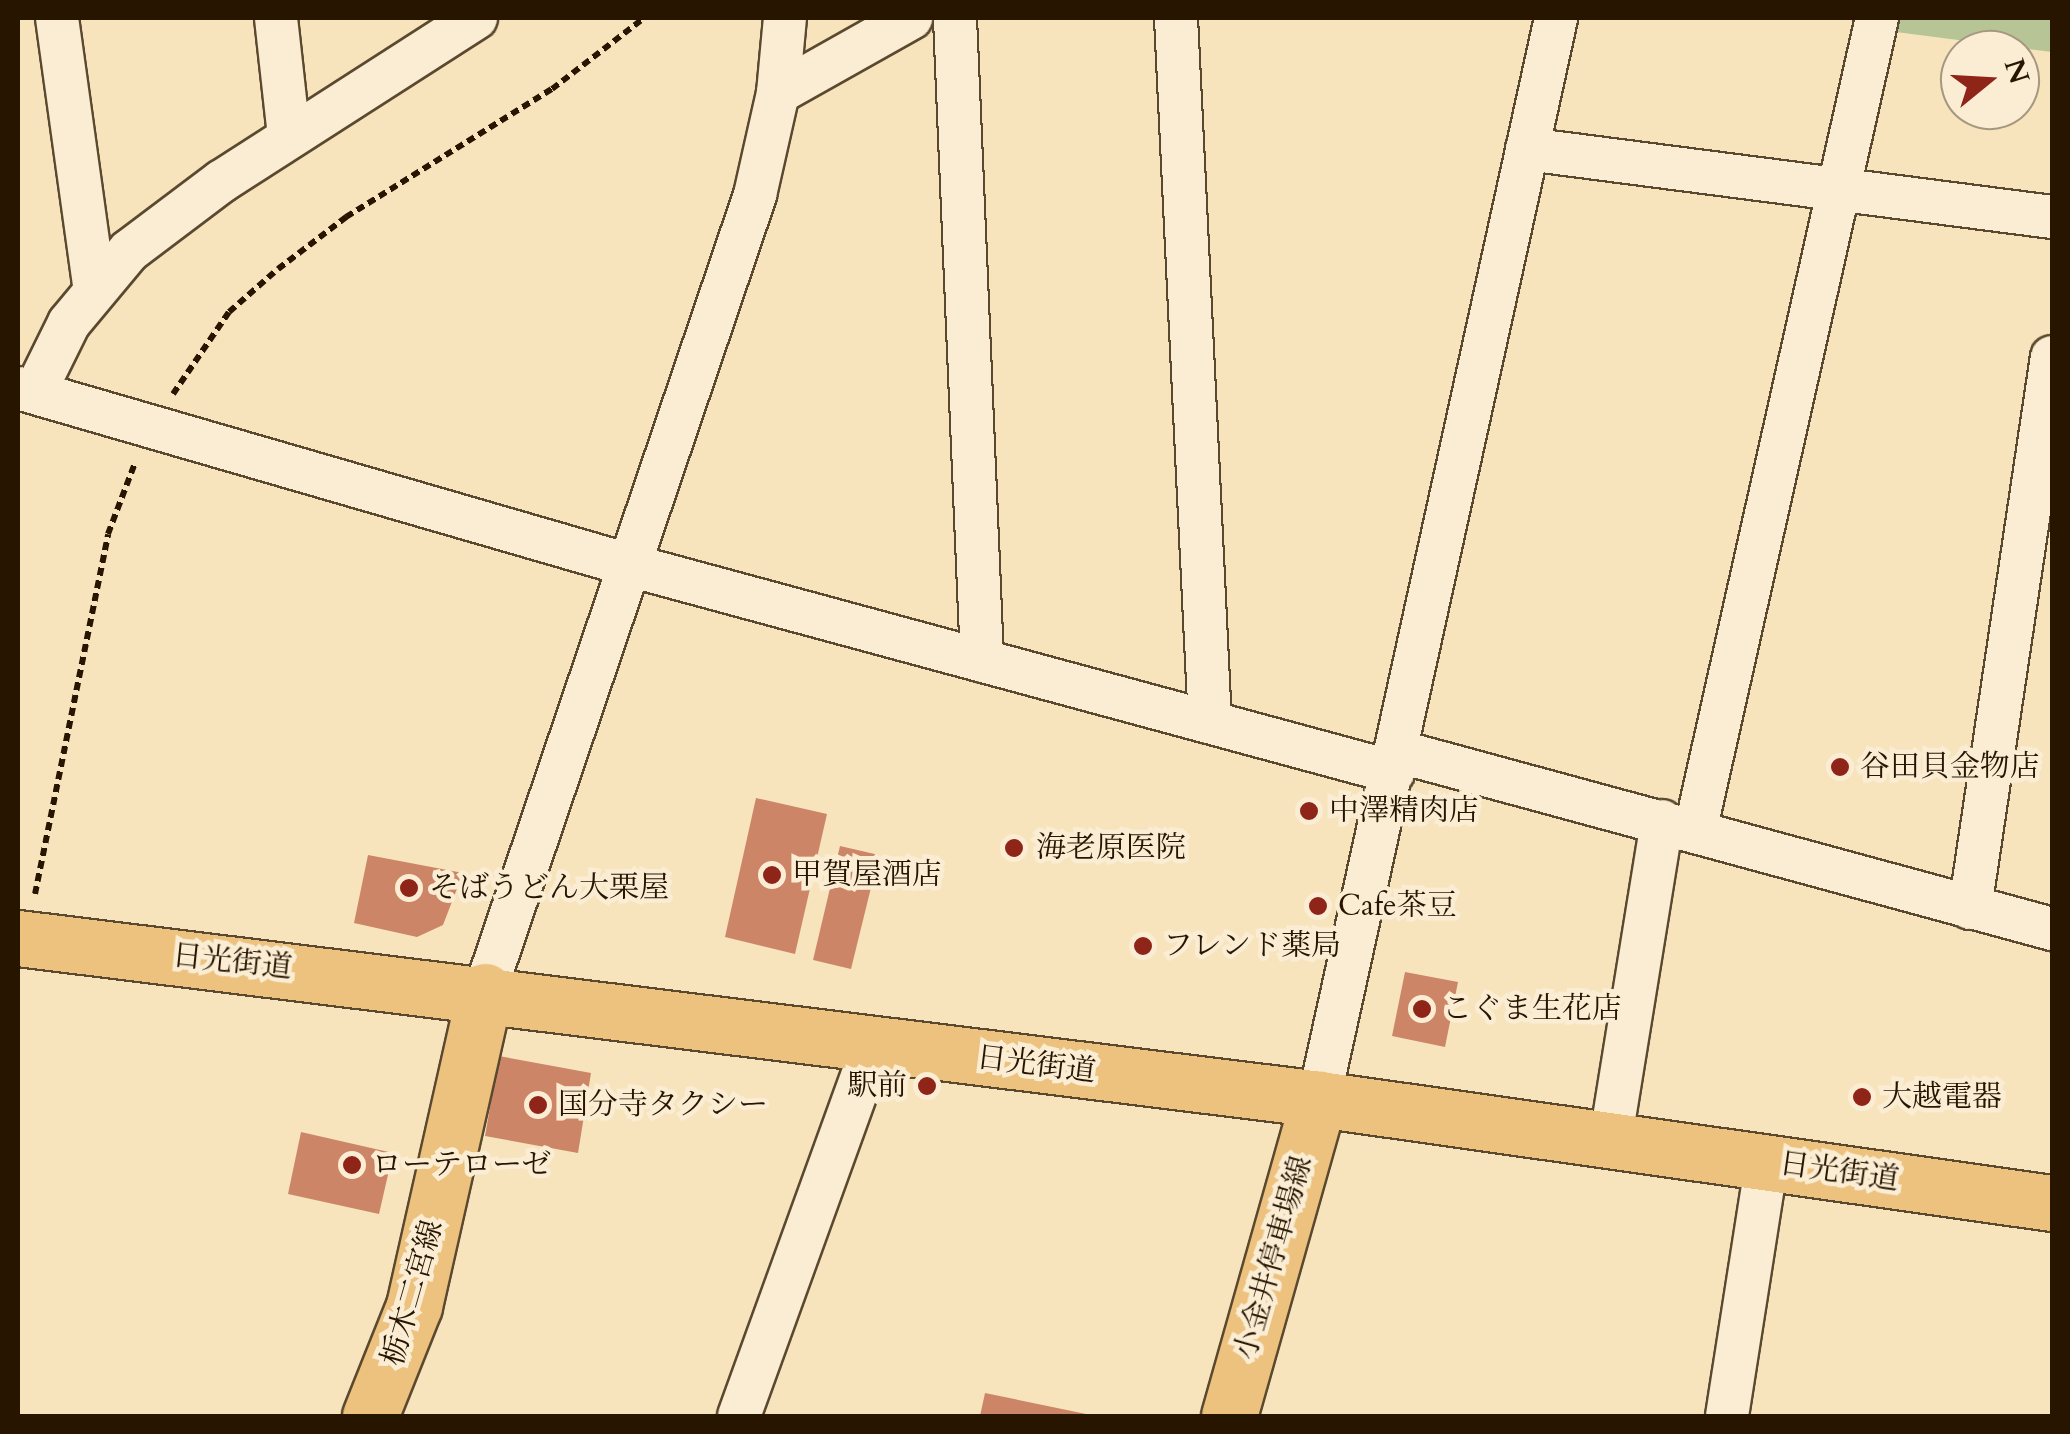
<!DOCTYPE html>
<html>
<head>
<meta charset="utf-8">
<style>
  body { margin:0 }
  #map { position:relative; width:2070px; height:1434px; overflow:hidden; background:#f7e4bd; font-family:Cardo,"Noto Serif JP",serif }
  div>[style] { position:absolute }
  .green>* { inset:0; background:#b7c596 }
  .building>* { inset:0; background:#cc8667 }
  .path>* { height:6px; margin-top:-3px; transform-origin:0; background:repeating-linear-gradient(90deg,#271500 0 8px,transparent 0 13px) }
  .roads { filter:drop-shadow(2px 0 #5b492f) drop-shadow(-2px 0 #5b492f) drop-shadow(0 2px #5b492f) drop-shadow(0 -2px #5b492f) }
  .minor>* { height:42px; margin:-21px; padding:0 21px; transform-origin:21px; border-radius:21px; background:#faedd4 }
  .major>* { height:55px; margin:-27.5px; padding:0 27.5px; transform-origin:27.5px; border-radius:27.5px; background:#ecc27e }
  .highway>* { height:55px; margin:-27.5px; padding:0 27.5px; transform-origin:27.5px; border-radius:27.5px; background:#ecc27e }
  .dots>* { width:28px; height:28px; translate:-50% -50%; box-sizing:border-box; border:5px solid #faedd4; border-radius:50% }
  span { translate:-50% -50%; white-space:nowrap; text-align:center; line-height:1.15; -webkit-text-stroke:9px #faedd4; paint-order:stroke }
  .poi-label { font-size:30px; color:#271500 }
  .left { translate:0 -50%; text-align:left }
  .right { translate:-100% -50%; text-align:right }
  .street-label { font-size:30px; color:#271500 }
  .frame { position:absolute; inset:0; border:20px solid #271500; pointer-events:none }
  .north { position:absolute; left:1940px; top:30px; width:100px; height:100px; box-sizing:border-box; background:#faedd4; border:2px solid #a6977f; border-radius:50%; rotate:72deg; font-size:28px; font-weight:700; line-height:40px; text-align:center; color:#271500 }
  .north::after { content:''; display:block; margin:auto; width:35px; height:45px; background:#8f2418; clip-path:polygon(50% 0,100% 100%,50% 72%,0 100%) }
</style>
</head>
<body>
<div id="map">
  <div class="green">
    <i style="clip-path:polygon(1894px 18px,2052px 18px,2052px 52px,1896px 32px)"></i>
  </div>
  <div class="building">
    <i style="clip-path:polygon(756px 798px,827px 814px,795px 954px,725px 937px)"></i>
    <i style="clip-path:polygon(840px 846px,879px 855px,851px 969px,813px 960px)"></i>
    <i style="clip-path:polygon(368px 855px,463px 873px,443px 925px,417px 937px,354px 923px)"></i>
    <i style="clip-path:polygon(1405px 972px,1458px 982px,1445px 1047px,1392px 1036px)"></i>
    <i style="clip-path:polygon(499px 1056px,591px 1073px,578px 1153px,485px 1136px)"></i>
    <i style="clip-path:polygon(301px 1132px,393px 1153px,379px 1214px,288px 1194px)"></i>
    <i style="clip-path:polygon(985px 1393px,1091px 1415px,1090px 1416px,980px 1416px)"></i>
  </div>
  <div class="path">
    <i style="left:173px;top:394px;width:99px;rotate:-55.7deg"></i>
    <i style="left:229px;top:312px;width:65px;rotate:-41.3deg"></i>
    <i style="left:278px;top:269px;width:86px;rotate:-37.4deg"></i>
    <i style="left:346px;top:217px;width:243px;rotate:-31.9deg"></i>
    <i style="left:552px;top:89px;width:116px;rotate:-37.7deg"></i>
    <i style="left:35px;top:894px;width:367px;rotate:-78.5deg"></i>
    <i style="left:108px;top:534px;width:76px;rotate:-69.2deg"></i>
  </div>
  <div class="roads">
    <div class="minor">
      <i style="left:57px;top:18px;width:271px;rotate:82.1deg"></i>
      <i style="left:276px;top:18px;width:119px;rotate:83.7deg"></i>
      <i style="left:955px;top:18px;width:643px;rotate:87.59deg"></i>
      <i style="left:1176px;top:18px;width:705px;rotate:87.24deg"></i>
      <i style="left:778px;top:93px;width:153px;rotate:-29.4deg"></i>
      <i style="left:1527px;top:149px;width:529px;rotate:7.38deg"></i>
      <i style="left:18px;top:388px;width:636px;rotate:16.16deg"></i>
      <i style="left:629px;top:565px;width:792px;rotate:15.16deg"></i>
      <i style="left:35px;top:392px;width:77px;rotate:-63.8deg"></i>
      <i style="left:69px;top:323px;width:94px;rotate:-50.2deg"></i>
      <i style="left:129px;top:251px;width:116px;rotate:-37deg"></i>
      <i style="left:222px;top:181px;width:302px;rotate:-32.7deg"></i>
      <i style="left:1397px;top:751px;width:679px;rotate:15.2deg"></i>
      <i style="left:1696px;top:827px;width:829px;rotate:-77.39deg"></i>
      <i style="left:1970px;top:908px;width:557px;rotate:-81.54deg"></i>
      <i style="left:485px;top:991px;width:841px;rotate:-71.26deg"></i>
      <i style="left:755px;top:195px;width:105px;rotate:-77.3deg"></i>
      <i style="left:778px;top:93px;width:75px;rotate:-84.7deg"></i>
      <i style="left:1319px;top:1099px;width:1107px;rotate:-77.63deg"></i>
      <i style="left:1611px;top:1137px;width:320px;rotate:-80.8deg"></i>
      <i style="left:739px;top:1416px;width:394px;rotate:-70.1deg"></i>
      <i style="left:1727px;top:1416px;width:258px;rotate:-81.1deg"></i>
    </div>
    <div class="major">
      <i style="left:370px;top:1416px;width:118px;rotate:-68.2deg"></i>
      <i style="left:414px;top:1306px;width:323px;rotate:-77.3deg"></i>
      <i style="left:1229px;top:1416px;width:330px;rotate:-74.2deg"></i>
    </div>
    <div class="highway">
      <i style="left:18px;top:938px;width:1311px;rotate:7.05deg"></i>
      <i style="left:1319px;top:1099px;width:740px;rotate:8.08deg"></i>
    </div>
  </div>
  <div class="dots">
    <i style="left:1840px;top:767px;background:#8f2418"></i>
    <i style="left:1309px;top:811px;background:#8f2418"></i>
    <i style="left:1014px;top:848px;background:#8f2418"></i>
    <i style="left:772px;top:875px;background:#8f2418"></i>
    <i style="left:409px;top:888px;background:#8f2418"></i>
    <i style="left:1318px;top:906px;background:#8f2418"></i>
    <i style="left:1143px;top:946px;background:#8f2418"></i>
    <i style="left:1422px;top:1009px;background:#8f2418"></i>
    <i style="left:927px;top:1086px;background:#8f2418"></i>
    <i style="left:1862px;top:1097px;background:#8f2418"></i>
    <i style="left:538px;top:1105px;background:#8f2418"></i>
    <i style="left:352px;top:1165px;background:#8f2418"></i>
  </div>
  <div class="poi-label">
    <span class="left" style="left:1860px;top:767px">谷田貝金物店</span>
    <span class="left" style="left:1329px;top:811px">中澤精肉店</span>
    <span class="left" style="left:1036px;top:848px">海老原医院</span>
    <span class="left" style="left:792px;top:875px">甲賀屋酒店</span>
    <span class="left" style="left:429px;top:888px">そばうどん大栗屋</span>
    <span class="left" style="left:1338px;top:906px">Cafe茶豆</span>
    <span class="left" style="left:1163px;top:946px">フレンド薬局</span>
    <span class="left" style="left:1442px;top:1009px">こぐま生花店</span>
    <span class="right" style="left:907px;top:1086px">駅前</span>
    <span class="left" style="left:1882px;top:1097px">大越電器</span>
    <span class="left" style="left:558px;top:1105px">国分寺タクシー</span>
    <span class="left" style="left:372px;top:1165px">ローテローゼ</span>
  </div>
  <div class="street-label">
    <span style="left:232px;top:962px;rotate:6deg">日光街道</span>
    <span style="left:1036px;top:1065px;rotate:7deg">日光街道</span>
    <span style="left:1839px;top:1172px;rotate:8deg">日光街道</span>
    <span style="left:1274px;top:1258px;rotate:-74deg">小金井停車場線</span>
    <span style="left:413px;top:1293px;rotate:-74deg">栃木二宮線</span>
  </div>
  <div class="frame"></div>
  <div class="north">N</div>
</div>
</body>
</html>
